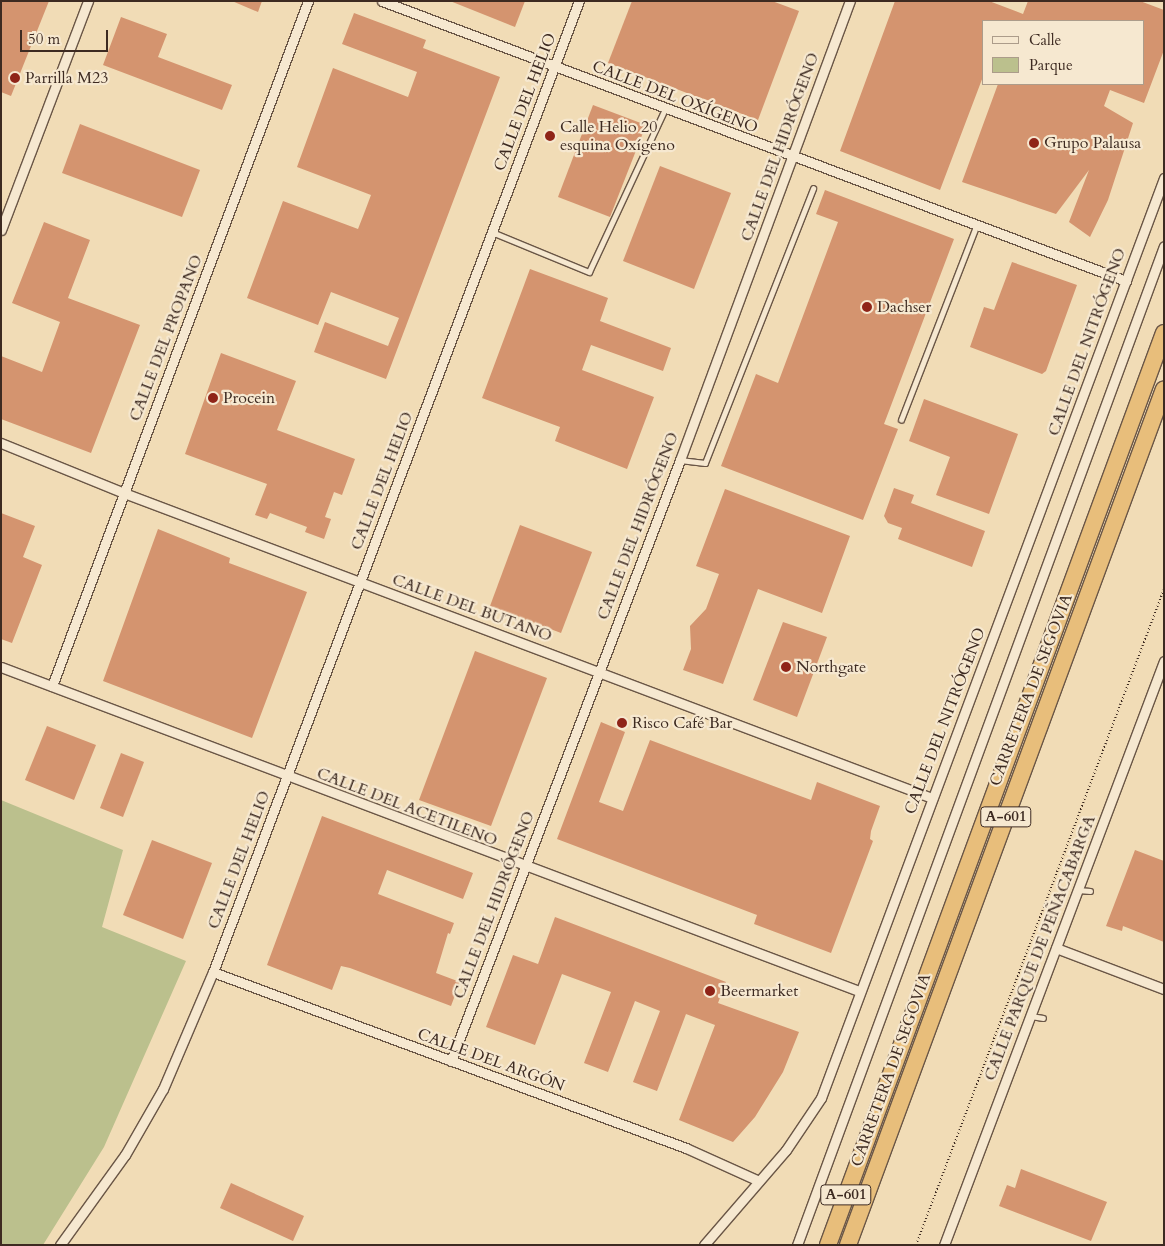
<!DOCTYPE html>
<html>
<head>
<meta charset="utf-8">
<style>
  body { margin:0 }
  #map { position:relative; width:1165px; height:1246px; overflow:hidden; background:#f1dcb6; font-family:Cardo,serif }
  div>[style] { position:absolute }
  .green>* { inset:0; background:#bbc08d }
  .building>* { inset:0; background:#d4946f }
  .path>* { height:2px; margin-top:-1px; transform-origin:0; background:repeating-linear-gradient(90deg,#3d2a21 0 1px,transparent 0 3.5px) }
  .roads { filter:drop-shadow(1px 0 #6a5646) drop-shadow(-1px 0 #6a5646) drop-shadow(0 1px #6a5646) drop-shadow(0 -1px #6a5646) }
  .lane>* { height:4.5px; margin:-2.25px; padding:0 2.25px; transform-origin:2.25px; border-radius:2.25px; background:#f6e8d0 }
  .street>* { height:9px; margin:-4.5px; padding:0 4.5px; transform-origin:4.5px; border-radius:4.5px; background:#f6e8d0 }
  .highway>* { height:16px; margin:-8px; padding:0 8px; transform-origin:8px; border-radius:8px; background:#e8be7b }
  .dots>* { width:14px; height:14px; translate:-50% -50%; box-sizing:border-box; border:2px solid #f6e8d0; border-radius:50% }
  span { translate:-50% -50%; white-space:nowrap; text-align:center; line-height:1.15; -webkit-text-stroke:4.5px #f6e8d0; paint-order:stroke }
  .shield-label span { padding:1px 4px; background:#f6e8d0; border:1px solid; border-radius:4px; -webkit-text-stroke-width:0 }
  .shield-label { font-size:15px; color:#3d2a21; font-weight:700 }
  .poi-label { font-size:16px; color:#3d2a21 }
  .left { translate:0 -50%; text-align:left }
  .street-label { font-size:16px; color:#3d2a21 }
  .frame { position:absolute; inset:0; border:2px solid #3d2a21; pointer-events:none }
  .legend { position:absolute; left:982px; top:20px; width:162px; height:65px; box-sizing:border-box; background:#f6e8d0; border:1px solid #ac9c8a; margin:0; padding:6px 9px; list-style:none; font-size:15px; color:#3d2a21 }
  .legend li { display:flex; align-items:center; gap:10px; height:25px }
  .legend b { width:25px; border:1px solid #ac9c8a }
  .scale { position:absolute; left:20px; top:30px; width:88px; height:22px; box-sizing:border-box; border:2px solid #3d2a21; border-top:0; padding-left:6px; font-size:15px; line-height:18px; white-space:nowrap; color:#3d2a21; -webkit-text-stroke:4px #f6e8d0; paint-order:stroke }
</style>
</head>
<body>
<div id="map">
  <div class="green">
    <i style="clip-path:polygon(1px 800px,123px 850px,102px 927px,186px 961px,104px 1147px,43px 1245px,1px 1245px)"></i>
  </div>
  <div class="building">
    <i style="clip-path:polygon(1px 1px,49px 1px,11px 96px,1px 92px)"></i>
    <i style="clip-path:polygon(232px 1px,262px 1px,258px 12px)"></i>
    <i style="clip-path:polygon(450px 1px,525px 1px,515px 27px)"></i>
    <i style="clip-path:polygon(632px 1px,772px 1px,799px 11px,758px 120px,608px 63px)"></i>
    <i style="clip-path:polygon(895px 1px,989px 1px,1023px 14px,1028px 1px,1140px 1px,1164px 10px,1164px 50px,1144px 103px,1110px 90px,1104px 106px,1133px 123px,1108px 200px,1090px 237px,1069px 222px,1089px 170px,1056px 214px,962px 182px,998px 84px,1144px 84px,1144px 21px,984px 21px,984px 74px,940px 190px,840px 151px)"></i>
    <i style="clip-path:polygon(354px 13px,426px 40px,423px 48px,500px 77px,386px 379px,314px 352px,325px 322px,388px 346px,399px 318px,331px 292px,318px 325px,247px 298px,283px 201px,358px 229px,365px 211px,371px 195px,297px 167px,333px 68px,408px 97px,417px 72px,342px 44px)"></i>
    <i style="clip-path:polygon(121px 17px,167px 34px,158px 57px,232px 85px,222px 110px,103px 65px)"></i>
    <i style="clip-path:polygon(593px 105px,646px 125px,610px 217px,558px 197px)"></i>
    <i style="clip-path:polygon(80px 124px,200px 170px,182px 217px,62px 173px)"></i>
    <i style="clip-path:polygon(660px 166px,731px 193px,694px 289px,623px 261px)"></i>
    <i style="clip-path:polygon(825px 190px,954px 239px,884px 424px,898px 429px,863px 520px,721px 466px,756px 374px,778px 383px,838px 222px,816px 214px)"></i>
    <i style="clip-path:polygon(44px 222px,90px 240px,68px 298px,140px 325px,91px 453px,1px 419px,1px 356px,42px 372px,60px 322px,12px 303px)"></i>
    <i style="clip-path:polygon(1012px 262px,1077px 285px,1046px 371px,1042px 374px,970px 347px,984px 307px,994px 310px)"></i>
    <i style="clip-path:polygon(530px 269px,608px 298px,600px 321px,671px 348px,663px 371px,591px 345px,582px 370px,654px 397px,627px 469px,555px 441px,560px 427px,482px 398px)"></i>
    <i style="clip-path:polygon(221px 353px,296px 381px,277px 430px,355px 459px,342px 495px,334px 492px,325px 517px,331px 519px,324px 539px,305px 532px,307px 527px,270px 513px,267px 519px,255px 515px,267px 484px,185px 454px)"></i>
    <i style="clip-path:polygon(924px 399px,1018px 434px,989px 514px,936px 495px,950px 457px,909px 441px)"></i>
    <i style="clip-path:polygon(894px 488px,914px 495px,911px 503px,985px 531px,972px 567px,898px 539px,902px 528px,888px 523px,884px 516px)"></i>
    <i style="clip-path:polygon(725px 489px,850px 536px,822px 613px,758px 589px,723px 684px,683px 670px,691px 649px,690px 626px,706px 609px,719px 574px,696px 566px)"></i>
    <i style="clip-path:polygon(1px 513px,35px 526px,23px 557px,42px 565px,12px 643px,1px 639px)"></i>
    <i style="clip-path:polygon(520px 525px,592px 552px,561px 633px,490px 606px)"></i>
    <i style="clip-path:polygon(158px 529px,230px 558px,229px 563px,307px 592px,252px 738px,103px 681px)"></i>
    <i style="clip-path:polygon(783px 622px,827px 637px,797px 717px,753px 700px)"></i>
    <i style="clip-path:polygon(475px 651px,547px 678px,491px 826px,419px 800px)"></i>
    <i style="clip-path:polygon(601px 722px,625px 732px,599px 802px,623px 811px,650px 740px,811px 800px,817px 782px,880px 806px,871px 831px,870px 839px,873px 841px,831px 953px,754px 924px,757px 915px,557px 839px)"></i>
    <i style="clip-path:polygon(47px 726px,96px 745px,74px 800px,25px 780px)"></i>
    <i style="clip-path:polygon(121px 753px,144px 762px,123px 817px,100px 808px)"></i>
    <i style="clip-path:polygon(322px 816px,473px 873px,463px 899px,387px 870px,378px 894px,454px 923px,450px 934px,448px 933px,436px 973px,460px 982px,451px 1006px,350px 968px,341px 966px,332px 990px,267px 965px)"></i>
    <i style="clip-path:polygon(152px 840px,212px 863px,183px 939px,123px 915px)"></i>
    <i style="clip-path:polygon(1135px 850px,1164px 861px,1164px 942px,1123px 926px,1122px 931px,1106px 926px)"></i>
    <i style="clip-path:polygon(555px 917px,726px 982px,718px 1003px,799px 1032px,783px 1072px,755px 1117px,733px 1142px,679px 1120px,715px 1025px,686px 1014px,657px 1091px,633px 1082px,660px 1011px,635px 1001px,608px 1072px,584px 1063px,611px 992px,562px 974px,535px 1045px,486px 1027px,513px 955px,538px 964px)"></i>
    <i style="clip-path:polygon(1021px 1169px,1107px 1202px,1091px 1241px,999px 1206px,1007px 1185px,1015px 1188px)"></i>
    <i style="clip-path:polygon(231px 1183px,304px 1216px,293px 1241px,220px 1208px)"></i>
  </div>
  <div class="path">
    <i style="left:916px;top:1245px;width:701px;rotate:-69.29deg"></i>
  </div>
  <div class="roads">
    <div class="lane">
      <i style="left:492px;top:232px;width:105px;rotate:22.4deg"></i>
      <i style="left:589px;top:272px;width:180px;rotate:-65deg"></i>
      <i style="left:901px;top:420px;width:210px;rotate:-68.8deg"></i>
      <i style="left:680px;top:460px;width:25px;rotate:7deg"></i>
      <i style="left:705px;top:463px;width:295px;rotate:-68.5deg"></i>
      <i style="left:1078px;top:890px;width:12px;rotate:5deg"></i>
      <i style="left:1031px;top:1016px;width:12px;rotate:9deg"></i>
    </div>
    <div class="street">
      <i style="left:382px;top:1px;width:795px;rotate:20.62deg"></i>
      <i style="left:1px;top:230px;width:245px;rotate:-69.2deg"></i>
      <i style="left:1px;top:443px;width:133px;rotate:22.1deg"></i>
      <i style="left:124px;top:493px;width:864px;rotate:20.68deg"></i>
      <i style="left:1px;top:667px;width:917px;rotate:20.69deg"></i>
      <i style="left:52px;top:686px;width:731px;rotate:-69.51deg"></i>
      <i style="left:1056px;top:948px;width:116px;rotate:20.8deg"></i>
      <i style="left:213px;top:972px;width:505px;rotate:20.41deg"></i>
      <i style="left:686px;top:1148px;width:78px;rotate:24.3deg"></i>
      <i style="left:451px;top:1061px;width:643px;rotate:-69.14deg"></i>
      <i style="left:680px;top:460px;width:489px;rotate:-69.7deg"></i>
      <i style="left:60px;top:1245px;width:111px;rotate:-54.2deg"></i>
      <i style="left:125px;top:1155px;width:76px;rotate:-60.1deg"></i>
      <i style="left:163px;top:1089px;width:127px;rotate:-66.9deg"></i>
      <i style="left:213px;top:972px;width:1038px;rotate:-69.35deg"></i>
      <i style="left:704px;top:1245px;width:125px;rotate:-49.2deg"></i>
      <i style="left:786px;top:1150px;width:63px;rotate:-56.1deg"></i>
      <i style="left:821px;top:1098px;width:982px;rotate:-69.55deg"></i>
      <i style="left:797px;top:1245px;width:1064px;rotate:-69.83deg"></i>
      <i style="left:944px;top:1245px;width:624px;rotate:-69.36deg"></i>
    </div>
    <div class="highway">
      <i style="left:828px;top:1245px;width:972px;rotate:-69.78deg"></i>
      <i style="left:848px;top:1245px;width:912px;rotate:-69.74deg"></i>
    </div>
  </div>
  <div class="dots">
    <i style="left:15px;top:78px;background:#8f2418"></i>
    <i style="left:550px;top:136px;background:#8f2418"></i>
    <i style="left:1034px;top:143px;background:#8f2418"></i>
    <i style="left:867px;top:307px;background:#8f2418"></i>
    <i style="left:213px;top:398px;background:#8f2418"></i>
    <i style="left:786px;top:667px;background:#8f2418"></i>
    <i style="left:622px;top:723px;background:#8f2418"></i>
    <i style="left:710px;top:991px;background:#8f2418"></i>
  </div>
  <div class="shield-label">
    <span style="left:1006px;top:817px">A-601</span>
    <span style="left:846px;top:1195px">A-601</span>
  </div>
  <div class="poi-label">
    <span class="left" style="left:25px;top:78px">Parrilla M23</span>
    <span class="left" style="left:560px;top:136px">Calle Helio 20<br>esquina Oxígeno</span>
    <span class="left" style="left:1044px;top:143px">Grupo Palausa</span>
    <span class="left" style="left:877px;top:307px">Dachser</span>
    <span class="left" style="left:223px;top:398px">Procein</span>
    <span class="left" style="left:796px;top:667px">Northgate</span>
    <span class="left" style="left:632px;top:723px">Risco Café Bar</span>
    <span class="left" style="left:720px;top:991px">Beermarket</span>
  </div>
  <div class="street-label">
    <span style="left:675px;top:97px;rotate:21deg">CALLE DEL OXÍGENO</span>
    <span style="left:525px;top:102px;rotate:-69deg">CALLE DEL HELIO</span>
    <span style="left:780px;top:147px;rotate:-70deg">CALLE DEL HIDRÓGENO</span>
    <span style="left:166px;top:338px;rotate:-69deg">CALLE DEL PROPANO</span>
    <span style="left:1087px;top:342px;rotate:-70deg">CALLE DEL NITRÓGENO</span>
    <span style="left:382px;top:481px;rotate:-69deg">CALLE DEL HELIO</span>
    <span style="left:638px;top:526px;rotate:-69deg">CALLE DEL HIDRÓGENO</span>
    <span style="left:472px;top:608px;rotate:20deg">CALLE DEL BUTANO</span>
    <span style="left:1031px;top:690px;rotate:-69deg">CARRETERA DE SEGOVIA</span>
    <span style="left:945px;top:721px;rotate:-69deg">CALLE DEL NITRÓGENO</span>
    <span style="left:407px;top:807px;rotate:21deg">CALLE DEL ACETILENO</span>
    <span style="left:239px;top:860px;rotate:-69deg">CALLE DEL HELIO</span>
    <span style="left:494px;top:905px;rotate:-69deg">CALLE DEL HIDRÓGENO</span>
    <span style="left:1040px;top:948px;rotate:-69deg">CALLE PARQUE DE PEÑACABARGA</span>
    <span style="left:491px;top:1060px;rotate:20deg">CALLE DEL ARGÓN</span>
    <span style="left:891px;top:1070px;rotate:-70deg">CARRETERA DE SEGOVIA</span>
  </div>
  <div class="frame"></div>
  <ul class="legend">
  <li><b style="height:6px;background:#f6e8d0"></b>Calle</li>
  <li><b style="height:14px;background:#bbc08d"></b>Parque</li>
  </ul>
  <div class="scale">50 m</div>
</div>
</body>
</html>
